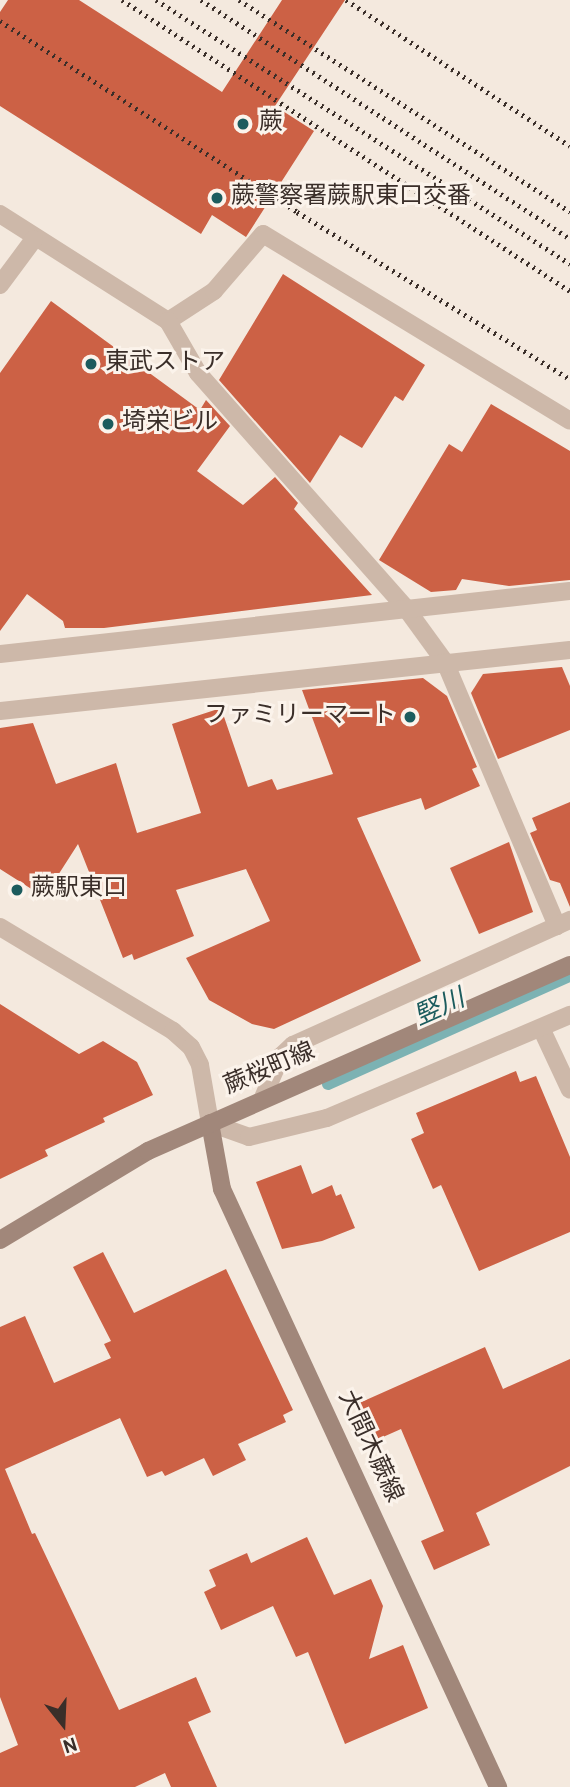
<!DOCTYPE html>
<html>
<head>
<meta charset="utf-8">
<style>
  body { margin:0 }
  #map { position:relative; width:570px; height:1787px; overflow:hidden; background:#f4e9de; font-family:Overpass,"Noto Sans JP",sans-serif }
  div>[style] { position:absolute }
  .stream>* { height:12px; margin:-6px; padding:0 6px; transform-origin:6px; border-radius:6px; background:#7cb2b3 }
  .building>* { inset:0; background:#cc6145 }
  .minor>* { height:18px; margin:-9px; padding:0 9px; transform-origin:9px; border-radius:9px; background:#cdb8a9 }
  .tertiary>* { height:18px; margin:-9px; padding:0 9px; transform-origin:9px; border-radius:9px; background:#cdb8a9 }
  .secondary>* { height:18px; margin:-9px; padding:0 9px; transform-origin:9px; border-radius:9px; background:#a1877a }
  .rail>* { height:5px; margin-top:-2.5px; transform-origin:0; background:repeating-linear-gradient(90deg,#3a2e29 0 2px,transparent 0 7px) }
  .dots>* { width:19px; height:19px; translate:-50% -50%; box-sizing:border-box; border:4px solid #fbf3eb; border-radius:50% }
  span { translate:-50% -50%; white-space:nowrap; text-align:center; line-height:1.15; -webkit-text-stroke:6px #fbf3eb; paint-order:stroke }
  .poi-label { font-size:24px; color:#3a2e29 }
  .left { translate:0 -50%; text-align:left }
  .right { translate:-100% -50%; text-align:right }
  .street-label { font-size:24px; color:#3a2e29 }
  .water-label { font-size:26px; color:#1c5c5e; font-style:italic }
  .north { position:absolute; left:28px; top:1689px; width:70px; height:70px; -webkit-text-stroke:5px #fbf3eb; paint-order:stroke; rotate:162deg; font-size:19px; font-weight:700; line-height:28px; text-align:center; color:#3a2e29 }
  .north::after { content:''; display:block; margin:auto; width:24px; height:32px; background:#3a2e29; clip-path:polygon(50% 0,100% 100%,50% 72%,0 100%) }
</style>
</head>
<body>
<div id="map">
  <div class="stream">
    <i style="left:328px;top:1084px;width:265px;rotate:-24.1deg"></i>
  </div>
  <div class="building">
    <i style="clip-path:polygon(8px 0,79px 0,222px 92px,282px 0,345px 0,275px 106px,314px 131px,246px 237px,212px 215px,201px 234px,0 106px,0 12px)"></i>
    <i style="clip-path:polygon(283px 274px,425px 365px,403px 401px,395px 396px,362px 448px,340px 435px,310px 483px,219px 380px)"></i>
    <i style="clip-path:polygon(51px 301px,200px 410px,206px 400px,230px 426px,197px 471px,243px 505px,275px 477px,298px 503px,294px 509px,372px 595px,104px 628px,65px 628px,63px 621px,27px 594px,0 631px,0 373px)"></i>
    <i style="clip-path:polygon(491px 404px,570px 451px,570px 580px,509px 586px,462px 579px,456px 590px,431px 592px,379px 560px,449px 444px,462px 452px)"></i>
    <i style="clip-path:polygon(562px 667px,570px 686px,570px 730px,498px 759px,471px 693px,483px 674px)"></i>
    <i style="clip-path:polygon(423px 678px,447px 696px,477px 767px,472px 769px,480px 786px,425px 810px,421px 798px,357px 818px,421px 961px,274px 1029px,252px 1024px,209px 1000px,186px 958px,270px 921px,246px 869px,176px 890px,194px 936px,134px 960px,132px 954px,123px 958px,78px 844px,44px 897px,0 869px,0 728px,33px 723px,56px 784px,116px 763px,137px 833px,201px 813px,172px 724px,221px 708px,248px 787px,272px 779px,277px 790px,333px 774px,302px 690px)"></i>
    <i style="clip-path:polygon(570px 802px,570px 907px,560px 883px,550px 880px,530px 833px,537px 830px,532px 818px)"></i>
    <i style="clip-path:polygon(509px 842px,533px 912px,479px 934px,450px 868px)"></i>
    <i style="clip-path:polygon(0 1004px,79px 1054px,103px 1041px,137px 1062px,153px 1095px,103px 1118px,105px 1122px,45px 1150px,48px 1156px,0 1179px)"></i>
    <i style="clip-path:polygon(516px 1071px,520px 1082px,536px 1076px,570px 1157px,570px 1232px,479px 1271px,441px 1185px,433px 1189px,411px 1139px,424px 1133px,416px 1113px)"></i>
    <i style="clip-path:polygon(301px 1165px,312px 1194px,332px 1185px,336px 1196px,341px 1194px,355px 1228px,322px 1241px,282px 1249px,256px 1182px)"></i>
    <i style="clip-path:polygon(103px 1252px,134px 1313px,226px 1269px,293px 1410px,283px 1415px,286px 1422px,238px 1444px,246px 1460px,213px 1476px,204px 1458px,165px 1476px,162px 1471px,147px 1477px,120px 1418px,5px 1469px,32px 1534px,35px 1533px,119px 1710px,196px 1677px,211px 1712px,188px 1722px,217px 1787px,171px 1787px,165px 1773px,135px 1787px,0 1787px,0 1753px,18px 1745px,0 1697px,0 1327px,25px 1316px,54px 1383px,111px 1358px,104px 1344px,111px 1341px,73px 1267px)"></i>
    <i style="clip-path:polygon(485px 1347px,503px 1389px,570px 1359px,570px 1466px,476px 1513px,490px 1545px,434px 1570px,421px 1541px,444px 1531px,401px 1429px,374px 1441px,357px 1404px)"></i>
    <i style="clip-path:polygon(307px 1537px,334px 1595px,371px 1579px,383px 1606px,369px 1659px,403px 1645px,428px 1708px,345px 1744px,308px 1652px,296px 1657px,273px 1606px,221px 1630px,204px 1592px,216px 1586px,209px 1570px,247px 1553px,251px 1563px)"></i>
  </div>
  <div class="minor">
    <i style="left:0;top:214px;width:199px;rotate:32.5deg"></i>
    <i style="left:168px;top:321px;width:55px;rotate:-33.1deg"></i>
    <i style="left:214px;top:291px;width:75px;rotate:-49.3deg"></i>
    <i style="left:263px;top:234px;width:359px;rotate:31.3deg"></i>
    <i style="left:168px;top:321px;width:60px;rotate:60deg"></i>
    <i style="left:198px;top:373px;width:312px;rotate:48.5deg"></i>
    <i style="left:405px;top:607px;width:68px;rotate:54deg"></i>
    <i style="left:445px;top:662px;width:287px;rotate:67deg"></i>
    <i style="left:0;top:654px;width:573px;rotate:-6.31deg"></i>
    <i style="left:0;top:711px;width:573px;rotate:-6.11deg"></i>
    <i style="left:541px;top:1028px;width:68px;rotate:64.9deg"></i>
    <i style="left:262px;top:1100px;width:48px;rotate:-66.6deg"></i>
    <i style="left:281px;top:1056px;width:16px;rotate:-43deg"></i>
    <i style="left:293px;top:1045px;width:304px;rotate:-24.3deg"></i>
    <i style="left:210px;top:1123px;width:41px;rotate:19.7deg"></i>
    <i style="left:249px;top:1137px;width:80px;rotate:-13.7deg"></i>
    <i style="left:327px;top:1118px;width:264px;rotate:-23deg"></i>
  </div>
  <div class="tertiary">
    <i style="left:0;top:285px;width:57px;rotate:-53.5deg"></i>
    <i style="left:0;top:927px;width:202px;rotate:31deg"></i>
    <i style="left:173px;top:1031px;width:24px;rotate:42deg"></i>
    <i style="left:191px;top:1047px;width:20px;rotate:63deg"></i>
    <i style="left:200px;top:1065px;width:59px;rotate:80.2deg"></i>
  </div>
  <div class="secondary">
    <i style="left:210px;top:1123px;width:67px;rotate:79.7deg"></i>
    <i style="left:222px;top:1189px;width:659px;rotate:65.22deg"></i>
    <i style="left:0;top:1240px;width:173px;rotate:-31deg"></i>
    <i style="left:148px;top:1151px;width:461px;rotate:-23.8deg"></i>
  </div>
  <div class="rail">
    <i style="left:122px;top:0;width:534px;rotate:33.01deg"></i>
    <i style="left:156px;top:0;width:491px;rotate:32.5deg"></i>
    <i style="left:201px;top:0;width:440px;rotate:32.9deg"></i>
    <i style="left:239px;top:0;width:393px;rotate:32.6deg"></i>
    <i style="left:346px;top:0;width:267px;rotate:33.1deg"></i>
    <i style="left:0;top:21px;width:353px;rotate:32.7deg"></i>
    <i style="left:297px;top:212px;width:320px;rotate:31.5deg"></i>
  </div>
  <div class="dots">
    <i style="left:243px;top:124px;background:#1c5c5e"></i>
    <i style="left:217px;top:198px;background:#1c5c5e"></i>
    <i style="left:91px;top:364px;background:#1c5c5e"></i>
    <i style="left:108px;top:424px;background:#1c5c5e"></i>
    <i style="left:410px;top:717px;background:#1c5c5e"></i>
    <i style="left:17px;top:890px;background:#1c5c5e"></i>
  </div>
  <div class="poi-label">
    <span class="left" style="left:259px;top:124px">蕨</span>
    <span class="left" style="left:231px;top:198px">蕨警察署蕨駅東口交番</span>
    <span class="left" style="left:105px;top:364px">東武ストア</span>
    <span class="left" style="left:122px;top:424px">埼栄ビル</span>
    <span class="right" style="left:396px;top:717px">ファミリーマート</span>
    <span class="left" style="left:31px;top:890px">蕨駅東口</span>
  </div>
  <div class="street-label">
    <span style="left:270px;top:1070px;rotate:-23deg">蕨桜町線</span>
    <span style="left:369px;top:1447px;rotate:65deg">大間木蕨線</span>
  </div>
  <div class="water-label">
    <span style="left:440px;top:1009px;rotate:-24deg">竪川</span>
  </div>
  <div class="north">N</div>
</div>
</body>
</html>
